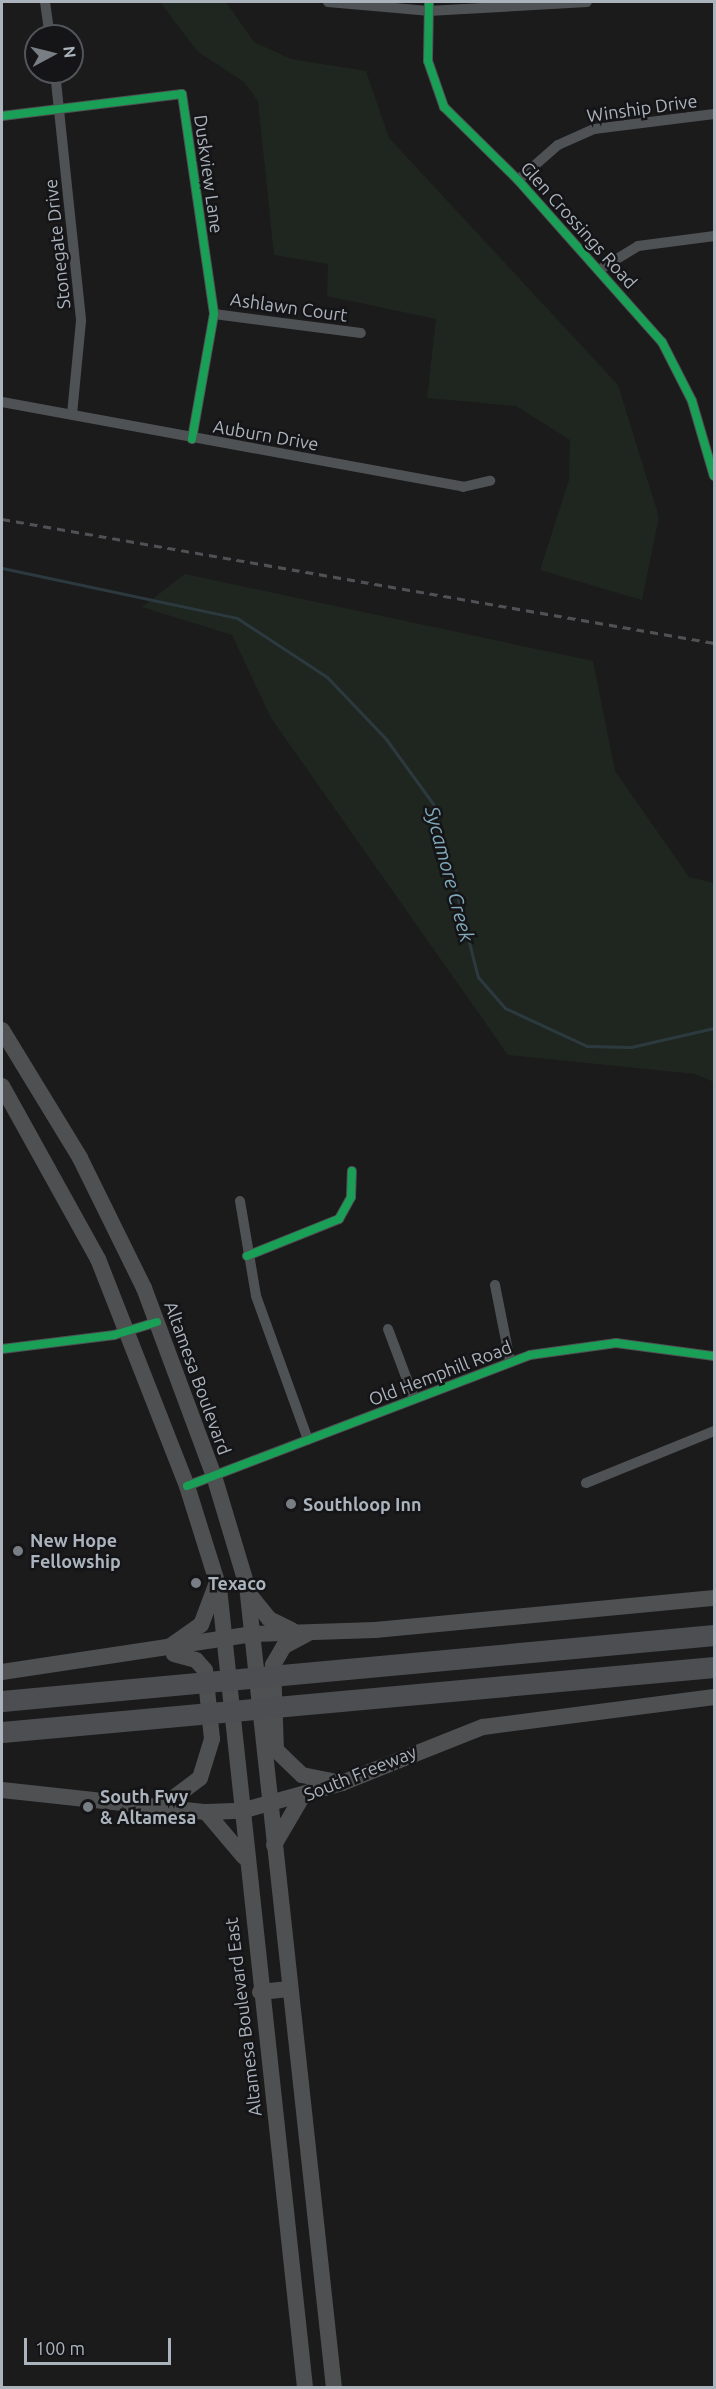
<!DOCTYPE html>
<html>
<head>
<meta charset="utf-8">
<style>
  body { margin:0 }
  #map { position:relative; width:716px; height:2389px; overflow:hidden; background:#1b1b1c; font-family:Ubuntu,sans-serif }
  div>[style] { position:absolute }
  .green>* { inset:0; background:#1e261f }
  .stream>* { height:3px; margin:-1.5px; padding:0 1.5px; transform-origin:1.5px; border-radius:1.5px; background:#2c3a3f }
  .street>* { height:10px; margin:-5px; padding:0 5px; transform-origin:5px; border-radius:5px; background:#4f5254 }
  .secondary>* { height:16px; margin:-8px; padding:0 8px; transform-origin:8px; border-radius:8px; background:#4e5052 }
  .highway>* { height:21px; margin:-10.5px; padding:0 10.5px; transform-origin:10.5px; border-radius:10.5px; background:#4c4e51 }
  .rail>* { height:3px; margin-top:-1.5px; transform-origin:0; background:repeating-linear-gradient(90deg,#4f5154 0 8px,transparent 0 14px) }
  .cycleway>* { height:8px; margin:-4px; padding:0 4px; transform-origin:4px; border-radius:4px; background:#1a9f57 }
  .dots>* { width:16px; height:16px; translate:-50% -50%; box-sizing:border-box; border:3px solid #151518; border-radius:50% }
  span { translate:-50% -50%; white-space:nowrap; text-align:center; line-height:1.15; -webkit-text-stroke:5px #151518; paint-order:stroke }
  .street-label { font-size:18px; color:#abb4bd }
  .poi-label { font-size:18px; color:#abb4bd; font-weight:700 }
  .left { translate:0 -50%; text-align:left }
  .water-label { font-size:20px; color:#80a9ba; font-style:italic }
  .frame { position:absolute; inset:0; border:3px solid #abb4bd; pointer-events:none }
  .north { position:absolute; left:24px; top:24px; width:60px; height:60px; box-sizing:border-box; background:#151518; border:2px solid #51555a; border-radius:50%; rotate:83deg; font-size:16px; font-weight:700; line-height:24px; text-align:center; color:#abb4bd }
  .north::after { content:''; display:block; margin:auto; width:21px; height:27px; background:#797e85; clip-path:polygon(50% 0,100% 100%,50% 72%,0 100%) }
  .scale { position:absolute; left:24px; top:2338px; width:147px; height:27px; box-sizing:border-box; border:3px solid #abb4bd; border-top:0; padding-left:8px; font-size:18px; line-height:21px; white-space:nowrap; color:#abb4bd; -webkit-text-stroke:4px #151518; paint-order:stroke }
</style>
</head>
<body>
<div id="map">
  <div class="green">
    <i style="clip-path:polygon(160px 2px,226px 2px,254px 42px,291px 59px,366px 71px,389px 138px,618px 385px,659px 517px,642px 600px,540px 570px,569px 480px,570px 440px,516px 406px,427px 398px,436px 319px,327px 296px,328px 264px,274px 255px,258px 101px,244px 82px,197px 51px)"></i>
    <i style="clip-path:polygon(185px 574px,593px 661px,615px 771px,689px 877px,714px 883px,714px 1082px,695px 1074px,508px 1055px,271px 718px,232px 635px,142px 607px)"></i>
  </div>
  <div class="stream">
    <i style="left:2px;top:568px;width:240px;rotate:12deg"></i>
    <i style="left:237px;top:618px;width:108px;rotate:33.2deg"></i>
    <i style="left:327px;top:677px;width:86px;rotate:46.4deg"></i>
    <i style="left:386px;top:739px;width:82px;rotate:54deg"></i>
    <i style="left:434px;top:805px;width:178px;rotate:75.7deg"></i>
    <i style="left:478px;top:977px;width:41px;rotate:48.9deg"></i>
    <i style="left:505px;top:1008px;width:90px;rotate:24.9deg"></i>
    <i style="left:587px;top:1046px;width:44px;rotate:1.3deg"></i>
    <i style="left:631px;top:1047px;width:85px;rotate:-12.9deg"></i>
  </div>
  <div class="street">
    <i style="left:45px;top:2px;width:34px;rotate:82deg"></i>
    <i style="left:328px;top:2px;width:100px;rotate:5.1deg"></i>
    <i style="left:428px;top:11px;width:159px;rotate:-3.2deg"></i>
    <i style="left:429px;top:2px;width:59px;rotate:91deg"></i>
    <i style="left:428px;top:61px;width:49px;rotate:70.8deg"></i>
    <i style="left:444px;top:107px;width:104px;rotate:44.6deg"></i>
    <i style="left:518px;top:180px;width:217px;rotate:48.4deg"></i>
    <i style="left:662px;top:342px;width:66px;rotate:63deg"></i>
    <i style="left:692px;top:401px;width:78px;rotate:73.7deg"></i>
    <i style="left:55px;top:72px;width:250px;rotate:84deg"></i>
    <i style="left:81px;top:321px;width:93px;rotate:95.5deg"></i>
    <i style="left:2px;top:116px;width:181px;rotate:-7deg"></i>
    <i style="left:182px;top:94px;width:222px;rotate:81.7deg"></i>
    <i style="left:214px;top:314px;width:127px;rotate:100deg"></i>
    <i style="left:518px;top:180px;width:53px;rotate:-41.2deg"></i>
    <i style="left:558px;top:145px;width:39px;rotate:-24deg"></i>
    <i style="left:594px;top:129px;width:121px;rotate:-7.1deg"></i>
    <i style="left:599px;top:270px;width:46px;rotate:-31.6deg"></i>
    <i style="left:638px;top:246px;width:77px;rotate:-7.5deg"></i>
    <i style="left:214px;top:314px;width:148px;rotate:7.4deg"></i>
    <i style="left:2px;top:402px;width:469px;rotate:10.4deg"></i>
    <i style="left:463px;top:487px;width:28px;rotate:-13deg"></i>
    <i style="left:240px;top:1201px;width:96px;rotate:80.4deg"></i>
    <i style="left:256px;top:1296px;width:153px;rotate:70.1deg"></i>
    <i style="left:247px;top:1256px;width:99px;rotate:-21.9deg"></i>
    <i style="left:339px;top:1219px;width:25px;rotate:-61deg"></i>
    <i style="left:351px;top:1197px;width:26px;rotate:-88deg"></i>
    <i style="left:495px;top:1285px;width:77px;rotate:78.8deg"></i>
    <i style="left:388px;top:1329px;width:74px;rotate:69.4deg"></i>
    <i style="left:2px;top:1349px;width:113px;rotate:-7.1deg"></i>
    <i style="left:114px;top:1335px;width:45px;rotate:-16.8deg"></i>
    <i style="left:586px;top:1483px;width:138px;rotate:-22.1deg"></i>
    <i style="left:187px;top:1486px;width:367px;rotate:-20.9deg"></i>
    <i style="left:530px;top:1355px;width:87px;rotate:-7.9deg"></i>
    <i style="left:616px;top:1343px;width:99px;rotate:7.6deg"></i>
  </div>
  <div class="secondary">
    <i style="left:2px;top:1030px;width:150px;rotate:58.6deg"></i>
    <i style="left:80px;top:1158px;width:145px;rotate:63.8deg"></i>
    <i style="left:144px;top:1288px;width:201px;rotate:69.6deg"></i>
    <i style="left:214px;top:1476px;width:115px;rotate:73.3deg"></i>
    <i style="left:247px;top:1586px;width:807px;rotate:83.81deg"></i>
    <i style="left:2px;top:1086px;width:198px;rotate:61deg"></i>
    <i style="left:98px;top:1259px;width:244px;rotate:68.6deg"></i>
    <i style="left:187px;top:1486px;width:107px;rotate:72.6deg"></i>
    <i style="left:219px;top:1588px;width:805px;rotate:83.86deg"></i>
    <i style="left:249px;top:1594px;width:32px;rotate:51deg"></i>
    <i style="left:269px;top:1619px;width:25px;rotate:26deg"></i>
    <i style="left:307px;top:1634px;width:26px;rotate:152deg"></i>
    <i style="left:284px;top:1646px;width:22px;rotate:120deg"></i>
    <i style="left:273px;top:1665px;width:85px;rotate:88deg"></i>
    <i style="left:276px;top:1750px;width:36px;rotate:44deg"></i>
    <i style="left:302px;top:1775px;width:41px;rotate:11.3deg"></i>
    <i style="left:169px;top:1647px;width:39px;rotate:-35deg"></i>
    <i style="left:201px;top:1625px;width:43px;rotate:-69.4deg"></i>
    <i style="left:2px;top:1672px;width:254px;rotate:-8.6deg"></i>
    <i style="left:253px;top:1634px;width:122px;rotate:-1.9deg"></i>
    <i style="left:375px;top:1630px;width:341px;rotate:-5.4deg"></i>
    <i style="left:2px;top:1790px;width:205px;rotate:6.2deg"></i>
    <i style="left:206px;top:1812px;width:35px;rotate:-2deg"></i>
    <i style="left:241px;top:1811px;width:105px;rotate:-15.5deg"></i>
    <i style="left:342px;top:1783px;width:152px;rotate:-21.7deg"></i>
    <i style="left:483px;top:1727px;width:233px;rotate:-7.4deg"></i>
    <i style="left:164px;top:1805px;width:45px;rotate:-36.9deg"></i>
    <i style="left:200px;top:1778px;width:41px;rotate:-72.9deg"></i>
    <i style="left:212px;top:1739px;width:69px;rotate:-95.8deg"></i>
    <i style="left:205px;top:1670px;width:13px;rotate:-132deg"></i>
    <i style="left:196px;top:1660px;width:23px;rotate:-165deg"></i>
    <i style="left:206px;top:1812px;width:59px;rotate:49.8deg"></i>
    <i style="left:274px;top:1845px;width:56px;rotate:-59.7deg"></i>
    <i style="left:260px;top:1992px;width:29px;rotate:-6deg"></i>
  </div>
  <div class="highway">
    <i style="left:2px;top:1701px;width:715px;rotate:-5.3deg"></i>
    <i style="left:2px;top:1732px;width:715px;rotate:-5.22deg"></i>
  </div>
  <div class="rail">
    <i style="left:2px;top:519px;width:723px;rotate:9.88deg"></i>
  </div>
  <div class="cycleway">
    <i style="left:429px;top:2px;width:59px;rotate:91deg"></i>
    <i style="left:428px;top:61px;width:49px;rotate:70.8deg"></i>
    <i style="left:444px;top:107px;width:104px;rotate:44.6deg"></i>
    <i style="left:518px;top:180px;width:217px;rotate:48.4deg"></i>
    <i style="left:662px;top:342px;width:66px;rotate:63deg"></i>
    <i style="left:692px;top:401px;width:78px;rotate:73.7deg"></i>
    <i style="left:2px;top:116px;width:181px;rotate:-7deg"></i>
    <i style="left:182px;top:94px;width:222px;rotate:81.7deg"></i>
    <i style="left:214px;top:314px;width:127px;rotate:100deg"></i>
    <i style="left:247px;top:1256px;width:99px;rotate:-21.9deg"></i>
    <i style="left:339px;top:1219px;width:25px;rotate:-61deg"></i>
    <i style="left:351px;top:1197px;width:26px;rotate:-88deg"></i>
    <i style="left:2px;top:1349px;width:113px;rotate:-7.1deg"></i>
    <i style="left:114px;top:1335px;width:45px;rotate:-16.8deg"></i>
    <i style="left:187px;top:1486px;width:367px;rotate:-20.9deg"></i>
    <i style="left:530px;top:1355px;width:87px;rotate:-7.9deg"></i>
    <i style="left:616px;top:1343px;width:99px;rotate:7.6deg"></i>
  </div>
  <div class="dots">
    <i style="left:291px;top:1504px;background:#797e85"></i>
    <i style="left:18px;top:1551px;background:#797e85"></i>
    <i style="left:196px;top:1583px;background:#797e85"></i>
    <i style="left:88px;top:1807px;background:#797e85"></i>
  </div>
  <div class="street-label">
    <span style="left:642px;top:108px;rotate:-8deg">Winship Drive</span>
    <span style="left:209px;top:174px;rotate:82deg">Duskview Lane</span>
    <span style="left:579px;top:225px;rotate:48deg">Glen Crossings Road</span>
    <span style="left:57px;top:244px;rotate:-96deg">Stonegate Drive</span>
    <span style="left:289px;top:307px;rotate:8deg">Ashlawn Court</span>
    <span style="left:266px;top:435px;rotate:10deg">Auburn Drive</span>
    <span style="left:440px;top:1373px;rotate:-21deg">Old Hemphill Road</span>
    <span style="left:198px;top:1378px;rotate:70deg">Altamesa Boulevard</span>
    <span style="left:360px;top:1773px;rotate:-22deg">South Freeway</span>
    <span style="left:243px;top:2017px;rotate:-97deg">Altamesa Boulevard East</span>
  </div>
  <div class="poi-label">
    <span class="left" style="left:303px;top:1504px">Southloop Inn</span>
    <span class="left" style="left:30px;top:1551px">New Hope<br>Fellowship</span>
    <span class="left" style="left:208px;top:1583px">Texaco</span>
    <span class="left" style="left:100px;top:1807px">South Fwy<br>&amp; Altamesa</span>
  </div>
  <div class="water-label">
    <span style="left:450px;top:874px;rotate:75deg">Sycamore Creek</span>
  </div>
  <div class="frame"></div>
  <div class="north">N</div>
  <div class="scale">100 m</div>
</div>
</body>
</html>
